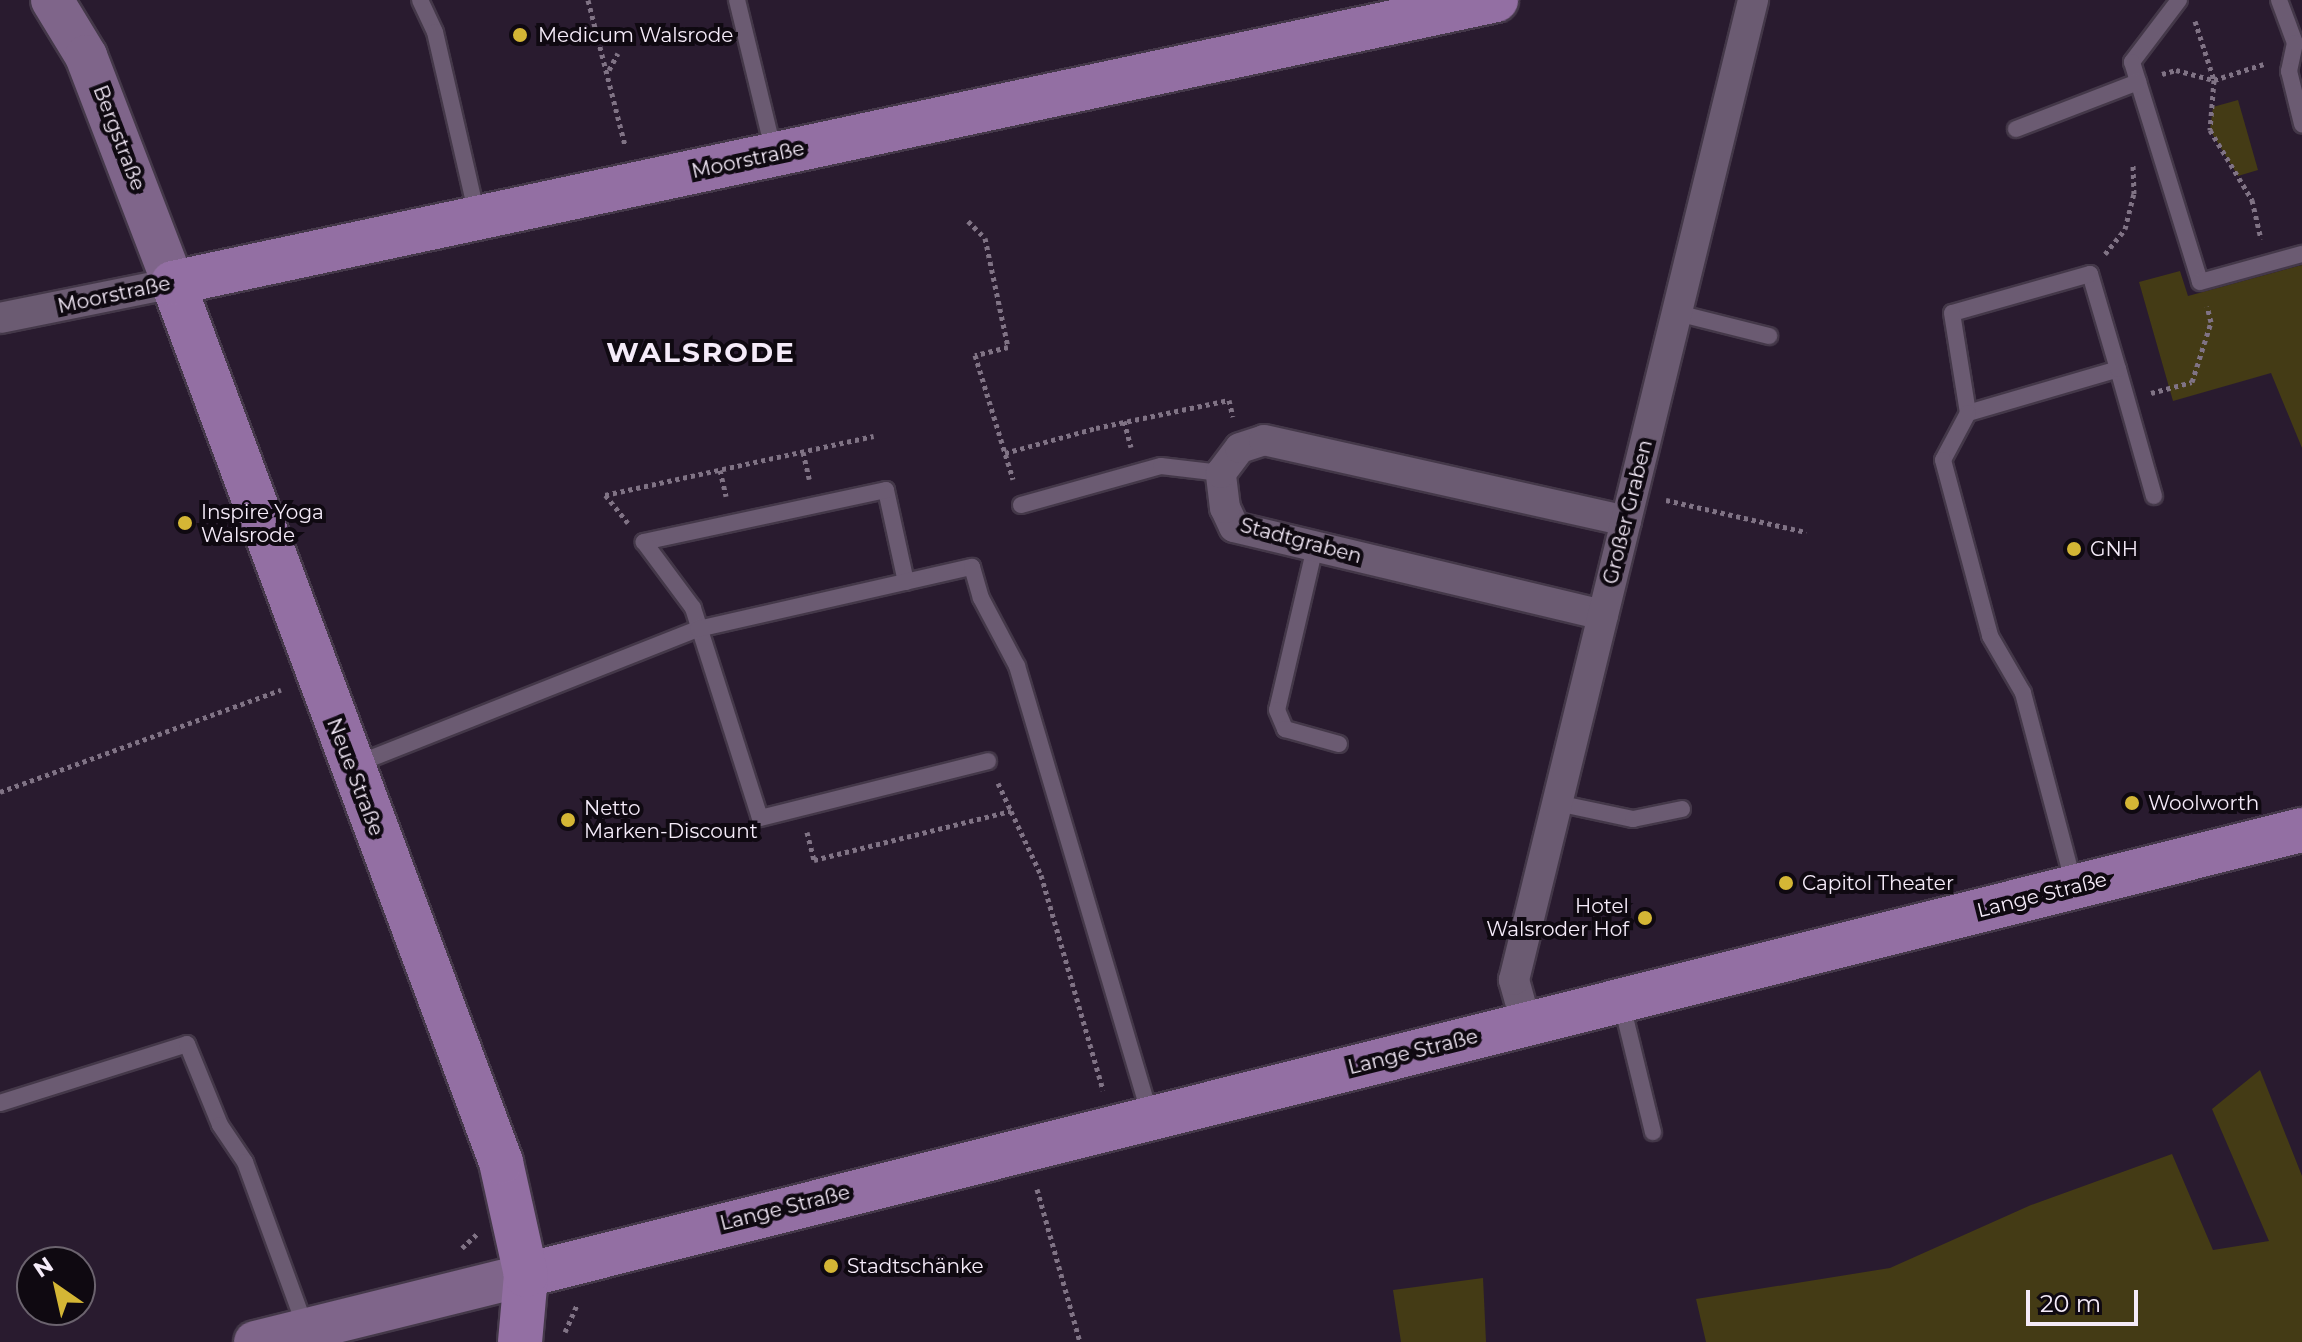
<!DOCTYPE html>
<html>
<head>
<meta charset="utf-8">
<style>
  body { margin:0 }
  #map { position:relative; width:2302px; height:1342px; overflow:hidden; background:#291b2f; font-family:Montserrat,sans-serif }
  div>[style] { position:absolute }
  .green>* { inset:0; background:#443b15 }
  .path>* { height:5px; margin-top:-2.5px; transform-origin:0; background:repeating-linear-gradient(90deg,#807385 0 4px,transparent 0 8px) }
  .roads { filter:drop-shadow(2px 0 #443849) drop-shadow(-2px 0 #443849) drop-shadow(0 2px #443849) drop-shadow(0 -2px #443849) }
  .lane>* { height:16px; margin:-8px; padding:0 8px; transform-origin:8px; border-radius:8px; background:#6b5b72 }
  .street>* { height:30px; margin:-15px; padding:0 15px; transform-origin:15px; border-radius:15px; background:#6b5b72 }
  .secondary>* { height:42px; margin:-21px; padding:0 21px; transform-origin:21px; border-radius:21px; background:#7f658a }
  .primary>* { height:44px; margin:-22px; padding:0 22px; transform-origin:22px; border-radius:22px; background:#936fa3 }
  .dots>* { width:22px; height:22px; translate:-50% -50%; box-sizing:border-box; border:4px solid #0f0911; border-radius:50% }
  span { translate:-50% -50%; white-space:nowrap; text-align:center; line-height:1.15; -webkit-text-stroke:8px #0f0911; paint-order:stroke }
  .poi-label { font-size:20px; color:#f5ebf9 }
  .left { translate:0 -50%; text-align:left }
  .right { translate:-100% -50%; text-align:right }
  .street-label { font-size:20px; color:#f5ebf9 }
  .district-label { font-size:28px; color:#f5ebf9; font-weight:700; letter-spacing:2px }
  .north { position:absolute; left:16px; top:1246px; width:80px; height:80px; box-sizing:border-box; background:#0f0911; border:2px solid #6b636e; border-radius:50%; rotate:326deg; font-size:22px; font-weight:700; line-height:32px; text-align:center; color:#f5ebf9 }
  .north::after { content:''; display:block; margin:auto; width:28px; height:36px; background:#d4b635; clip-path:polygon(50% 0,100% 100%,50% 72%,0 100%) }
  .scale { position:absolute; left:2026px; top:1290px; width:112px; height:36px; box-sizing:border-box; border:4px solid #f5ebf9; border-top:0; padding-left:10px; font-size:24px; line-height:28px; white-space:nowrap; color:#f5ebf9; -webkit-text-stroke:6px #0f0911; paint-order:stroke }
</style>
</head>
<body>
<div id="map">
  <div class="green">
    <i style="clip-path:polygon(2238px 100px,2258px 170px,2238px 176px,2210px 130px,2213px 107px)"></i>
    <i style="clip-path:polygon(2302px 265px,2302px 448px,2271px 373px,2173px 401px,2139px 282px,2180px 271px,2188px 296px)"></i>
    <i style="clip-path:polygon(2260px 1070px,2302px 1176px,2302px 1342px,1706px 1342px,1696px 1299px,1890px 1268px,2031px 1205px,2172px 1154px,2213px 1250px,2269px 1241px,2212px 1109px)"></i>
    <i style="clip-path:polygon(1483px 1278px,1486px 1342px,1401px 1342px,1393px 1290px)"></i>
  </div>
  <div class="path">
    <i style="left:588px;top:0;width:150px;rotate:75.7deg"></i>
    <i style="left:2195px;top:21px;width:62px;rotate:72.1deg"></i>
    <i style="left:2214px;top:80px;width:50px;rotate:94.6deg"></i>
    <i style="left:2210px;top:130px;width:82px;rotate:59deg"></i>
    <i style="left:2252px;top:200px;width:40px;rotate:77deg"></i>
    <i style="left:609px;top:70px;width:19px;rotate:-62deg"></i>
    <i style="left:2162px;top:74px;width:15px;rotate:-16deg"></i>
    <i style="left:2176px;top:70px;width:39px;rotate:15deg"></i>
    <i style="left:2214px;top:80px;width:52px;rotate:-17.7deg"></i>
    <i style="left:968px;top:221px;width:24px;rotate:45deg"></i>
    <i style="left:985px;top:238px;width:111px;rotate:78.1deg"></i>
    <i style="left:1008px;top:347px;width:34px;rotate:166deg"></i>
    <i style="left:975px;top:355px;width:130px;rotate:73deg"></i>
    <i style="left:2105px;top:254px;width:32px;rotate:-51deg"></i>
    <i style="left:2125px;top:229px;width:36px;rotate:-76deg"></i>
    <i style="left:2134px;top:194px;width:30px;rotate:-92deg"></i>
    <i style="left:2151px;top:393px;width:42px;rotate:-15deg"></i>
    <i style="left:2192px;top:382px;width:63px;rotate:-72.4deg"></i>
    <i style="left:2211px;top:322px;width:16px;rotate:-104deg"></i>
    <i style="left:1124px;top:421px;width:27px;rotate:75deg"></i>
    <i style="left:803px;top:452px;width:28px;rotate:77deg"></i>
    <i style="left:1005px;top:453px;width:94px;rotate:-15.4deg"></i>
    <i style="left:1096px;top:428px;width:136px;rotate:-11.9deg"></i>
    <i style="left:1229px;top:400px;width:17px;rotate:77deg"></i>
    <i style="left:720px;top:470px;width:27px;rotate:77deg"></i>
    <i style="left:1666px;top:500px;width:144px;rotate:12.9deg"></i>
    <i style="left:628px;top:523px;width:36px;rotate:-129deg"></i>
    <i style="left:605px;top:495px;width:275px;rotate:-12.4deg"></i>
    <i style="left:998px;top:783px;width:31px;rotate:65deg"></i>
    <i style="left:0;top:792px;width:299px;rotate:-20deg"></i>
    <i style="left:807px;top:832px;width:29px;rotate:76deg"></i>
    <i style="left:814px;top:860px;width:203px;rotate:-14deg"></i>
    <i style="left:1011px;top:811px;width:71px;rotate:64.9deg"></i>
    <i style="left:1041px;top:875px;width:224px;rotate:73.9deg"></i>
    <i style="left:1037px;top:1189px;width:159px;rotate:74.3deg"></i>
    <i style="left:462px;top:1248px;width:21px;rotate:-43deg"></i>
    <i style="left:565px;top:1332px;width:30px;rotate:-66deg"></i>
  </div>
  <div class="roads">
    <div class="lane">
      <i style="left:420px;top:0;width:35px;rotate:65deg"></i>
      <i style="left:435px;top:32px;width:189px;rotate:77.1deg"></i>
      <i style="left:737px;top:0;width:157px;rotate:76.4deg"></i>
      <i style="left:2179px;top:0;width:78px;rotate:127.2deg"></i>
      <i style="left:2132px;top:62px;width:230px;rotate:72.8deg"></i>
      <i style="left:2200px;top:282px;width:106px;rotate:-15.4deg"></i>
      <i style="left:2279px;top:0;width:46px;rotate:69.6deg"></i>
      <i style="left:2295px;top:43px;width:29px;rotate:102deg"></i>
      <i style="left:2289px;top:71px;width:55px;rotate:76.2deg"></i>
      <i style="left:2016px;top:129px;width:131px;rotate:-21.1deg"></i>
      <i style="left:1677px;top:313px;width:95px;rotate:14deg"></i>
      <i style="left:2118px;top:369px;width:132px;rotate:74.2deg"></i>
      <i style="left:1968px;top:413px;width:156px;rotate:-16.3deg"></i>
      <i style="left:2118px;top:369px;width:99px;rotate:-106.4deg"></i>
      <i style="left:2090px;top:274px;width:143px;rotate:164.2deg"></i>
      <i style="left:1952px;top:313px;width:101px;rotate:80.9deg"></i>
      <i style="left:1968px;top:413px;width:53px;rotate:118deg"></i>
      <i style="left:1943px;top:460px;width:182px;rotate:75deg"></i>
      <i style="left:1990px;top:636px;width:66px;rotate:59.9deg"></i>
      <i style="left:2023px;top:693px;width:199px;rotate:75.1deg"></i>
      <i style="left:1021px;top:505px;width:145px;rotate:-15.6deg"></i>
      <i style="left:1161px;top:466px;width:60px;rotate:6.7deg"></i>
      <i style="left:1315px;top:547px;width:167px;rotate:103.1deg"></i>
      <i style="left:1277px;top:710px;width:21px;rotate:67deg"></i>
      <i style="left:1285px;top:729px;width:56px;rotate:15.5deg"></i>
      <i style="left:906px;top:582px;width:94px;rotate:-102.3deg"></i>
      <i style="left:886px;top:490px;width:248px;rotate:167.9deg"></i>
      <i style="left:644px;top:542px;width:82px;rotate:53.4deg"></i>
      <i style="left:693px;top:608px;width:220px;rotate:72.3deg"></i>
      <i style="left:760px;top:818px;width:235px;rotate:-14deg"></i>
      <i style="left:354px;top:765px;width:370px;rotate:-21.6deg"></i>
      <i style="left:698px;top:629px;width:281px;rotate:-12.8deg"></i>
      <i style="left:972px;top:567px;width:32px;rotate:74deg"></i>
      <i style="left:981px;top:598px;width:77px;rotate:62.1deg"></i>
      <i style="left:1017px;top:666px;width:468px;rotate:73.5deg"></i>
      <i style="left:1557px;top:803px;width:78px;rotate:11.9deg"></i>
      <i style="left:1633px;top:819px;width:50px;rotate:-11.5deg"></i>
      <i style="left:1621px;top:1001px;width:135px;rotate:76.3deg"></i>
      <i style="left:0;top:1103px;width:196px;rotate:-17.5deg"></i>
      <i style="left:187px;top:1044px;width:87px;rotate:67.8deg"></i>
      <i style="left:220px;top:1125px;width:45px;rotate:56deg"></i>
      <i style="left:245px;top:1162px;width:178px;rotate:69.9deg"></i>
    </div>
    <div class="street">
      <i style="left:0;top:318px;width:177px;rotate:-11.4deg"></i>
      <i style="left:1603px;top:615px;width:379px;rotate:-166.6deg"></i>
      <i style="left:1234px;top:527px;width:21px;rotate:-115deg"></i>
      <i style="left:1225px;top:508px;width:35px;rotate:-97deg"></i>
      <i style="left:1221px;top:473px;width:31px;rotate:-53deg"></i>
      <i style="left:1240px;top:448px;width:25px;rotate:-18deg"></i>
      <i style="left:1264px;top:440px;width:371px;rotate:12.6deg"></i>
      <i style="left:1526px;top:1023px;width:45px;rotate:-105.6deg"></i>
      <i style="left:1514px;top:980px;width:1009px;rotate:-76.29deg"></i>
    </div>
    <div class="secondary">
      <i style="left:52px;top:0;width:66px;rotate:58.7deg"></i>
      <i style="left:86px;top:56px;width:243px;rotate:69deg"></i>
      <i style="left:255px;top:1342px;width:279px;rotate:-13.9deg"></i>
    </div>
    <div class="primary">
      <i style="left:526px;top:1275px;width:1831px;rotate:-14.07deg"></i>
      <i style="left:520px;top:1342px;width:67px;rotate:-84.9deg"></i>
      <i style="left:526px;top:1275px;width:116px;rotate:-102.5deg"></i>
      <i style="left:501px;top:1162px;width:938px;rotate:-110.46deg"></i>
      <i style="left:173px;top:283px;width:1353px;rotate:-12.07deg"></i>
    </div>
  </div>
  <div class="dots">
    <i style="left:520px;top:35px;background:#d4b635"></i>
    <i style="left:185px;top:523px;background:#d4b635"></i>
    <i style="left:2074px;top:549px;background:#d4b635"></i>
    <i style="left:2132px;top:803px;background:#d4b635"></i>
    <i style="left:568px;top:820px;background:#d4b635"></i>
    <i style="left:1786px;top:883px;background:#d4b635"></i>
    <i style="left:1645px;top:918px;background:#d4b635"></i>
    <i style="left:831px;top:1266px;background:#d4b635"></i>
  </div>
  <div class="poi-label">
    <span class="left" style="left:538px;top:35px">Medicum Walsrode</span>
    <span class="left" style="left:201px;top:524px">Inspire Yoga<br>Walsrode</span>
    <span class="left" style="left:2090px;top:549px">GNH</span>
    <span class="left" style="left:2148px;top:803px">Woolworth</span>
    <span class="left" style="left:584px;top:820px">Netto<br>Marken-Discount</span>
    <span class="left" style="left:1802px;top:883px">Capitol Theater</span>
    <span class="right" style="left:1629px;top:918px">Hotel<br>Walsroder Hof</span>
    <span class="left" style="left:847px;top:1266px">Stadtschänke</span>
  </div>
  <div class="street-label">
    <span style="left:119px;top:138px;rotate:69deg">Bergstraße</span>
    <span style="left:748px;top:160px;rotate:-12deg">Moorstraße</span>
    <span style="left:114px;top:295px;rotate:-12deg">Moorstraße</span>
    <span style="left:1628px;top:512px;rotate:-76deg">Großer Graben</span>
    <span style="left:1301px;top:541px;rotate:15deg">Stadtgraben</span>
    <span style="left:355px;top:777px;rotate:69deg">Neue Straße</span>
    <span style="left:2042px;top:895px;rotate:-14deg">Lange Straße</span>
    <span style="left:1413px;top:1052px;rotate:-14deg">Lange Straße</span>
    <span style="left:785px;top:1208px;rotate:-14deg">Lange Straße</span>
  </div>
  <div class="district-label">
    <span style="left:701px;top:352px">WALSRODE</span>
  </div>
  <div class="north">N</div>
  <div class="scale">20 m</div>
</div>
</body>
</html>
